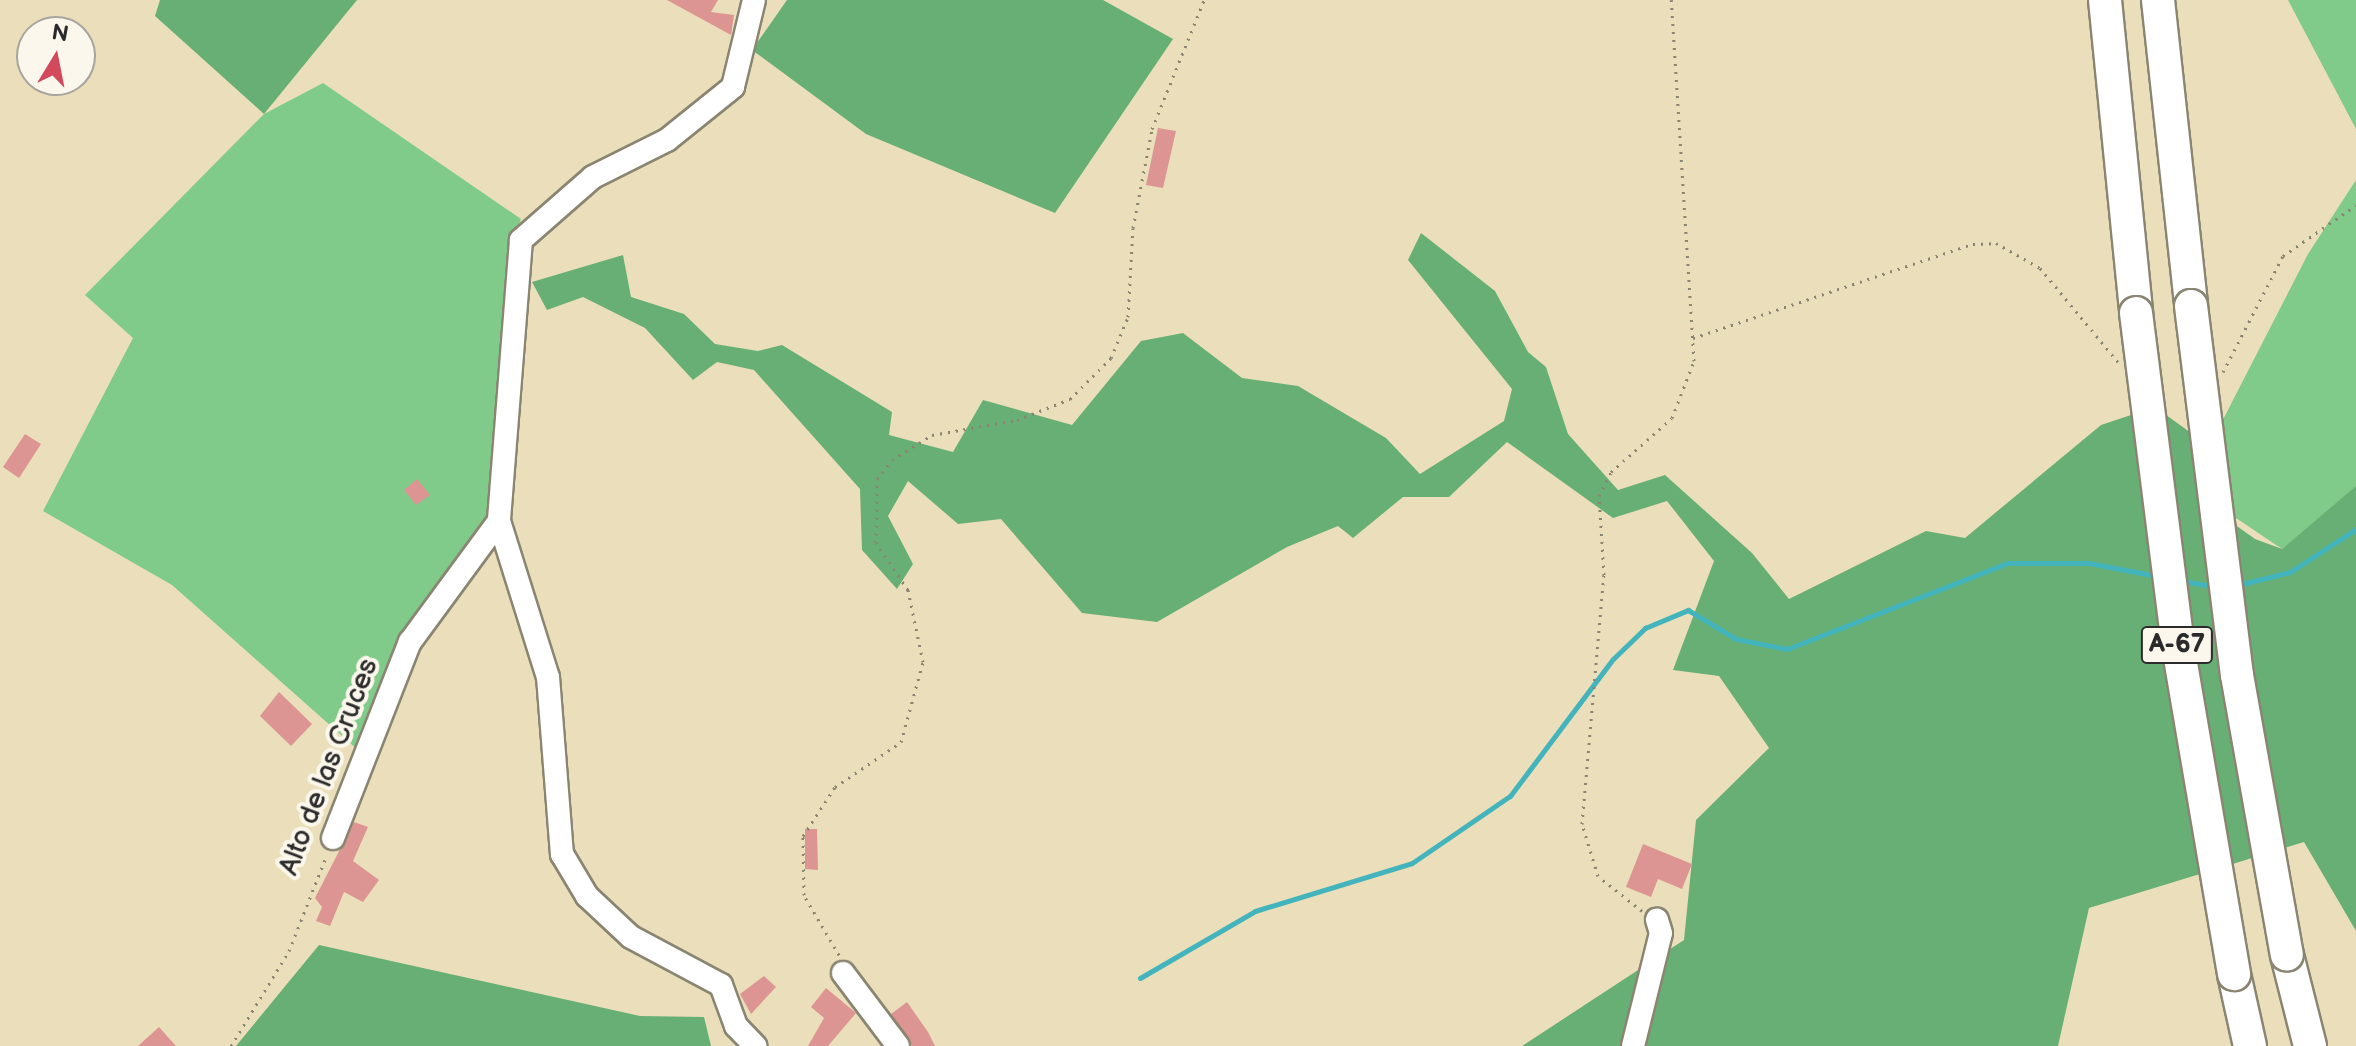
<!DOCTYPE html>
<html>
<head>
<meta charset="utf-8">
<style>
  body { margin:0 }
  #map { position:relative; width:2356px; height:1046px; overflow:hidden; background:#eadfba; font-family:"Balsamiq Sans",sans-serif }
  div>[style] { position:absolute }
  .green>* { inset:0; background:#80cb89 }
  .forest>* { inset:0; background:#68af75 }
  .stream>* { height:5px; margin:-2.5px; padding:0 2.5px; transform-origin:2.5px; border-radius:2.5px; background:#44b4bc }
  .building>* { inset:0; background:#dc9593 }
  .path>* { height:3px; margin-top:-1.5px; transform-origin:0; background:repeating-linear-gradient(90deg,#8a8572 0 2px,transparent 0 8px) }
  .roads { filter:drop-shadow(2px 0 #8a8572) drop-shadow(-2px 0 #8a8572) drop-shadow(0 2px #8a8572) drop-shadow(0 -2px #8a8572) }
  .minor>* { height:22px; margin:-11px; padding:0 11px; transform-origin:11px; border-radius:11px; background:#fff }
  .highway>* { height:32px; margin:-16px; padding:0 16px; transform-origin:16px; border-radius:16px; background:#fff }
  .bridges { filter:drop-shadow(2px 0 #8a8572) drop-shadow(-2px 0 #8a8572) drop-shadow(0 2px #8a8572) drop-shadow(0 -2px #8a8572) }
  .highway-bridge>* { height:32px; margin:-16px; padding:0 16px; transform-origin:16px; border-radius:16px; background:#fff }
  span { translate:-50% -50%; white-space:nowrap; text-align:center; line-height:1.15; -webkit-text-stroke:8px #fbf7ec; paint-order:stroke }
  .shield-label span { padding:2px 6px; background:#fbf7ec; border:2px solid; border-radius:6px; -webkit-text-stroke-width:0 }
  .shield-label { font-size:26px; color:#2b2b2b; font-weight:700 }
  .street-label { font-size:28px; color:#2b2b2b }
  .north { position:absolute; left:16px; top:16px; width:80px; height:80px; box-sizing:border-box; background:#fbf7ec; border:2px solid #a8a59f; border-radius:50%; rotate:10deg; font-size:22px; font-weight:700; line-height:32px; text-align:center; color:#2b2b2b }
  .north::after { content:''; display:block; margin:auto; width:28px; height:36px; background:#d1495b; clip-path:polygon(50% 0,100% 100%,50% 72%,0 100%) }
</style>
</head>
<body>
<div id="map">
  <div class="green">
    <i style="clip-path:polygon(2288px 0,2356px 0,2356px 129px)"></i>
    <i style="clip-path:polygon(323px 83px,521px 219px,512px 245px,491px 517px,358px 750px,172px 585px,43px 511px,133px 338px,85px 295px,264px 114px)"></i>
    <i style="clip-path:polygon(2356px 180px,2356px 487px,2282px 549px,2236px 518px,2212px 441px,2308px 254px)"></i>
  </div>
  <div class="forest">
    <i style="clip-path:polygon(160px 0,357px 0,264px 114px,155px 16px)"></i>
    <i style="clip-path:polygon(787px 0,1103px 0,1173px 39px,1055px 213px,866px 134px,752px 50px)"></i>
    <i style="clip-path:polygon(1421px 233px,1495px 291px,1528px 352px,1546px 367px,1568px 434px,1618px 490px,1665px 475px,1752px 553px,1789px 599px,1926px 531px,1965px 538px,2101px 425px,2155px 407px,2198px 438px,2227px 519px,2255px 539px,2282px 549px,2356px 486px,2356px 931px,2304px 842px,2089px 908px,2058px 1046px,1522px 1046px,1684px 940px,1696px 820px,1769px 748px,1719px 676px,1673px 670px,1714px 561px,1667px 501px,1613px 518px,1507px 442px,1449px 497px,1403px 497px,1353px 538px,1338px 526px,1287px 547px,1157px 622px,1082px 613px,1001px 519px,958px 524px,908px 481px,888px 516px,913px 564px,897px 589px,862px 550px,860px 489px,754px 370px,717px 362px,693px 380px,645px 328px,583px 297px,547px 310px,532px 282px,623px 255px,631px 297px,684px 314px,715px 344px,758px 351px,782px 345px,892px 412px,889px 435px,953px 452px,983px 400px,1072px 425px,1141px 341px,1183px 333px,1242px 378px,1298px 386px,1386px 438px,1420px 474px,1504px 421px,1512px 389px,1408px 260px)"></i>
    <i style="clip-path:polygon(319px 945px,640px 1016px,704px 1017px,711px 1046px,236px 1046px)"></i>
  </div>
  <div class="stream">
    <i style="left:2183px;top:581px;width:34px;rotate:10deg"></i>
    <i style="left:2238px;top:585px;width:54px;rotate:-14deg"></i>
    <i style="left:2290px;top:572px;width:79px;rotate:-33.1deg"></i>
    <i style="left:1140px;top:978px;width:133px;rotate:-30.2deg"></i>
    <i style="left:1255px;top:911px;width:164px;rotate:-17deg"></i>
    <i style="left:1412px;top:863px;width:119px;rotate:-34.4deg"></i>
    <i style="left:1510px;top:796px;width:171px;rotate:-53.1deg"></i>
    <i style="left:1613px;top:659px;width:45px;rotate:-44.1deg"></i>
    <i style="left:1645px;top:628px;width:47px;rotate:-22.7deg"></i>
    <i style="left:1688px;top:610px;width:56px;rotate:31.1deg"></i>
    <i style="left:1736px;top:639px;width:52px;rotate:11.1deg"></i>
    <i style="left:1787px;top:649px;width:237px;rotate:-21.3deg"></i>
    <i style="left:2008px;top:563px;width:81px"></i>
    <i style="left:2089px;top:563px;width:69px;rotate:10.8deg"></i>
  </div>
  <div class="building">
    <i style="clip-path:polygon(667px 0,718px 0,711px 12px,734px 15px,731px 35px)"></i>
    <i style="clip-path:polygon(1158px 128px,1176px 131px,1163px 188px,1146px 185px)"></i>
    <i style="clip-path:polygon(25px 434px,41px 444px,19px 478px,3px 467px)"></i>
    <i style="clip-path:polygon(417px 479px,430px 495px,416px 505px,404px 490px)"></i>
    <i style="clip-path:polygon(279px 692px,312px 724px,291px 746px,260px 716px)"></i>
    <i style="clip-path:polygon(354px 822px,368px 827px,353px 861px,379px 880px,363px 902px,344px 892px,330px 926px,316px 921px,322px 907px,315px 898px)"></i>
    <i style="clip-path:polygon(805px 829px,817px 829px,818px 870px,805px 869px)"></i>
    <i style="clip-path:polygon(1643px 844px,1692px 864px,1682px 889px,1658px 879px,1651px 897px,1626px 887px)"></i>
    <i style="clip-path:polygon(764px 976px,776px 987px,751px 1014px,740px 994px)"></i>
    <i style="clip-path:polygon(826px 988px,856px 1013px,828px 1046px,808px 1046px,824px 1018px,811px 1007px)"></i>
    <i style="clip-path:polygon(907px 1002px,928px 1032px,935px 1046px,912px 1046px,891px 1014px)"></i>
    <i style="clip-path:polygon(159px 1027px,176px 1046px,138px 1046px)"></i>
  </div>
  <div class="path">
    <i style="left:1693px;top:338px;width:295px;rotate:-18.6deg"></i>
    <i style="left:1973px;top:244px;width:23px;rotate:-2deg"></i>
    <i style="left:1996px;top:243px;width:51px;rotate:29.6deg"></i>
    <i style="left:2040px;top:268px;width:122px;rotate:50.3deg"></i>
    <i style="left:2223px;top:372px;width:131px;rotate:-62.7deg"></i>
    <i style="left:2283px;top:256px;width:89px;rotate:-34.9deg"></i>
    <i style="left:1642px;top:911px;width:56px;rotate:-141.5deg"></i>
    <i style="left:1598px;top:876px;width:54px;rotate:-107.1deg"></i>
    <i style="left:1582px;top:824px;width:250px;rotate:-85deg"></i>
    <i style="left:1604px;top:575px;width:79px;rotate:-93.6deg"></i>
    <i style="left:1599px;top:496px;width:27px;rotate:-63deg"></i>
    <i style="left:1611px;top:472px;width:81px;rotate:-41.5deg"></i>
    <i style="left:1672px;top:418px;width:61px;rotate:-68.9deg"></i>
    <i style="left:1694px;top:361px;width:362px;rotate:-93.6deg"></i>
    <i style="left:839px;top:955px;width:69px;rotate:-120.3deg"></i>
    <i style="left:804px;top:895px;width:59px;rotate:-91deg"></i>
    <i style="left:803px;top:836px;width:59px;rotate:-56.9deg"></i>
    <i style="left:835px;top:787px;width:80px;rotate:-34.3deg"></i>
    <i style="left:901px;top:742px;width:83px;rotate:-74.6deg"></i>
    <i style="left:923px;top:662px;width:74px;rotate:-101.8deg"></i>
    <i style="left:908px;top:590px;width:57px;rotate:-124.2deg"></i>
    <i style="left:876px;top:543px;width:64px;rotate:-89.1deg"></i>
    <i style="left:877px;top:479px;width:24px;rotate:-52deg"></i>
    <i style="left:892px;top:460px;width:47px;rotate:-32deg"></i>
    <i style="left:932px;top:435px;width:86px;rotate:-10deg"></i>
    <i style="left:1017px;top:420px;width:57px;rotate:-21.6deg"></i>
    <i style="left:1070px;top:399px;width:58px;rotate:-45deg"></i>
    <i style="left:1111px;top:358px;width:44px;rotate:-67.5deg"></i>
    <i style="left:1128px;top:317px;width:89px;rotate:-86.8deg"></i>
    <i style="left:1133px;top:228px;width:101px;rotate:-79.1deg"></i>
    <i style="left:1152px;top:129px;width:139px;rotate:-68deg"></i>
    <i style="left:231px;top:1046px;width:111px;rotate:-58.6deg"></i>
    <i style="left:289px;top:951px;width:101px;rotate:-68.5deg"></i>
  </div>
  <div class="roads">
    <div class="minor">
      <i style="left:754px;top:0;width:89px;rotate:103.6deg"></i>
      <i style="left:733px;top:87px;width:85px;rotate:141.2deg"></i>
      <i style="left:667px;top:140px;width:83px;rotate:153.4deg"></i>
      <i style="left:593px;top:177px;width:96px;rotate:138.8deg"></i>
      <i style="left:521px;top:240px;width:282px;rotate:94.5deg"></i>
      <i style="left:499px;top:521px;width:164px;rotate:72.6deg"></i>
      <i style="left:548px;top:677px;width:178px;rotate:85.5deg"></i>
      <i style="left:562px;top:854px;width:49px;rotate:59.2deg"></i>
      <i style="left:587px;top:896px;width:60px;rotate:43deg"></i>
      <i style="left:631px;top:937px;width:102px;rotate:28.1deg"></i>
      <i style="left:721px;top:985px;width:44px;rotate:69.9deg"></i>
      <i style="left:736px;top:1026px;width:28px;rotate:46deg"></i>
      <i style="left:333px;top:838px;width:211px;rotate:-68.6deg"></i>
      <i style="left:410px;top:642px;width:150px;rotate:-53.7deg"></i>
      <i style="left:843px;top:973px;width:91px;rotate:53deg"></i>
      <i style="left:1633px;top:1046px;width:116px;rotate:-76.1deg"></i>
      <i style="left:1661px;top:933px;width:14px;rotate:-107deg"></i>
    </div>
    <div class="highway">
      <i style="left:2105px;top:0;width:315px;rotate:84.3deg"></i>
      <i style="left:2158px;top:0;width:308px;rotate:83.8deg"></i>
      <i style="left:2287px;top:955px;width:94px;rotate:75.8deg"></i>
      <i style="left:2234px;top:974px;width:74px;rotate:77.5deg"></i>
    </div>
  </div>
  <div class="bridges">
    <div class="highway-bridge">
      <i style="left:2191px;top:306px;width:372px;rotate:82.9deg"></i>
      <i style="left:2237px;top:675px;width:284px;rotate:79.9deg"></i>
      <i style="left:2136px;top:313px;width:336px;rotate:82.8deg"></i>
      <i style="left:2178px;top:646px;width:333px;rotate:80.3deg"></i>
    </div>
  </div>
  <div class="shield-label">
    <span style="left:2177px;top:645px">A-67</span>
  </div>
  <div class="street-label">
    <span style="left:329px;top:767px;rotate:-69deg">Alto de las Cruces</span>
  </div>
  <div class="north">N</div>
</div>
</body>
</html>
